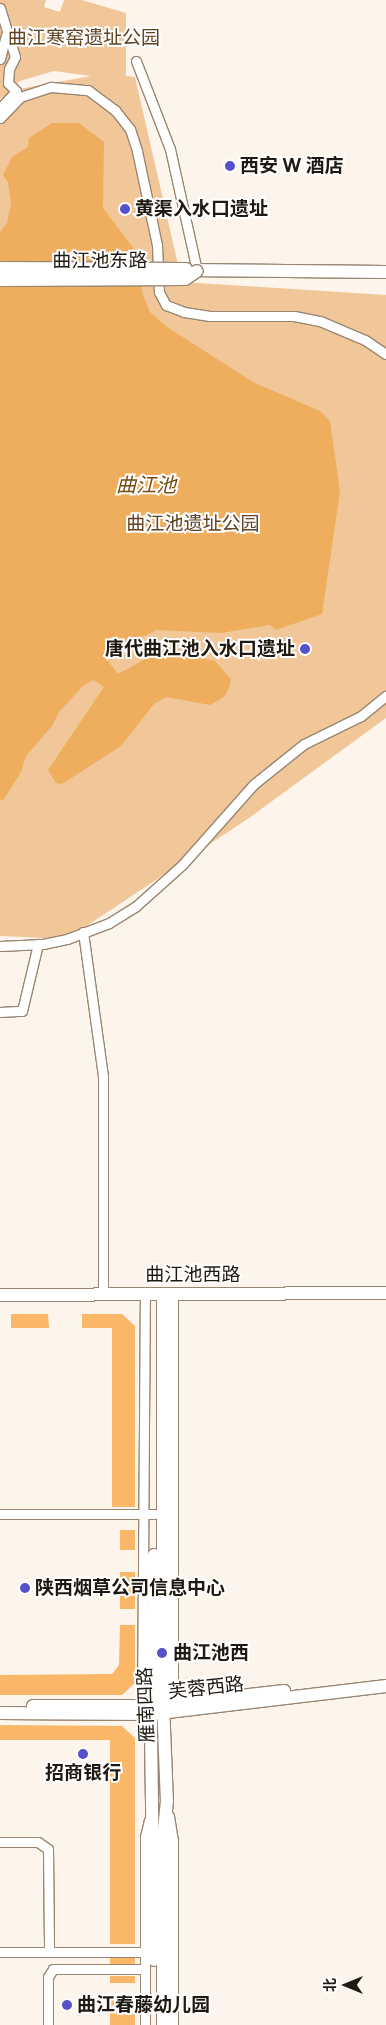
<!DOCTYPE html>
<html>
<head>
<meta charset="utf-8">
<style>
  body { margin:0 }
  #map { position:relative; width:386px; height:2025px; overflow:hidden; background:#fdf5ec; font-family:Figtree,"Noto Sans SC",sans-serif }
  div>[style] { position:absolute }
  .green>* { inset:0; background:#f1c799 }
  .forest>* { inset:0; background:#fab768 }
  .water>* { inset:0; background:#efad5e }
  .roads { filter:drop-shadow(1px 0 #998672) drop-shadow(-1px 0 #998672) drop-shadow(0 1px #998672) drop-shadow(0 -1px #998672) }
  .street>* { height:9px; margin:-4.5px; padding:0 4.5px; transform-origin:4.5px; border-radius:4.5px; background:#fff }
  .secondary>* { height:12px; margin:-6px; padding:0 6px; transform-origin:6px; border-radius:6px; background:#fff }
  .bridges { filter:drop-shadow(1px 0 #998672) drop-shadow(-1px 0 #998672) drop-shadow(0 1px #998672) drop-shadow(0 -1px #998672) }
  .secondary-bridge>* { height:12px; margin:-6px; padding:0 6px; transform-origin:6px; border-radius:6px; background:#fff }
  .dots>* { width:14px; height:14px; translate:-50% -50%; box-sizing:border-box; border:2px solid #fff; border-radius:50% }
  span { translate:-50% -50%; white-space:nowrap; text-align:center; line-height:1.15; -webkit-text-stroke:4px #fff; paint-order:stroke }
  .park-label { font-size:19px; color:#5f4322 }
  .poi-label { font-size:19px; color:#201911; font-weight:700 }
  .left { translate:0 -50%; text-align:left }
  .right { translate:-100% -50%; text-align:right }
  .street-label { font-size:19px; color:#201911 }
  .water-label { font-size:20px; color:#754a0d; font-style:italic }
  .north { position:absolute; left:321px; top:1960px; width:50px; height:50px; -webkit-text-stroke:4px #fff; paint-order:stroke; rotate:270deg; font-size:14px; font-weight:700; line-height:20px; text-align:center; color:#201911 }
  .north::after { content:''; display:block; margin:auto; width:18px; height:22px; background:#201911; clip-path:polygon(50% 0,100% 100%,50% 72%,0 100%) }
</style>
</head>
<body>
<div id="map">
  <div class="green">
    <i style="clip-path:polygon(evenodd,0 0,46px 0,44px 7px,60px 12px,64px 0,82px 0,126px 13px,126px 76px,135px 77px,182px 282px,386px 295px,386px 718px,249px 818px,67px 939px,0 936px,0 102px,3px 97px,0 99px,0 0,54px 71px,91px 76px,8px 91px,20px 81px,54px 71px)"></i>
  </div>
  <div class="forest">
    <i style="clip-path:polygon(11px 1314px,48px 1314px,49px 1328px,11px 1328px)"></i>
    <i style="clip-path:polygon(82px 1314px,122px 1314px,135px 1326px,135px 1507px,112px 1507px,112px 1328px,82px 1328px)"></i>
    <i style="clip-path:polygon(120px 1530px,135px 1530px,135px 1550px,120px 1550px)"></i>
    <i style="clip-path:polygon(120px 1572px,135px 1572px,135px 1609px,120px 1609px)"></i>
    <i style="clip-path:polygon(120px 1625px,135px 1625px,135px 1683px,122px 1695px,0 1695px,0 1675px,112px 1674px,119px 1665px)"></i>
    <i style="clip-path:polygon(0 1725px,122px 1726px,135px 1738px,135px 1944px,110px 1944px,110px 1740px,0 1740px)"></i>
    <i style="clip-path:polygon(110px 1956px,135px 1956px,135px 1965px,110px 1965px)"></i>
    <i style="clip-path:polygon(110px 1976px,135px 1976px,135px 1983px,110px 1983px)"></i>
    <i style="clip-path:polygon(110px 1995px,135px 1995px,135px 2025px,110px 2025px)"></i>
  </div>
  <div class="water">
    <i style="clip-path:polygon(52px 123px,79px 123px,104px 142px,103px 208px,134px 249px,142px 292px,150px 312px,167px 327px,253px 382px,320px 411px,330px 421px,340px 492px,322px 614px,276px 630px,270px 625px,221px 633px,157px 630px,135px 640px,108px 661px,118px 674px,149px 657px,174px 652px,215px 661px,231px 679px,229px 688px,224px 697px,210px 705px,166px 697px,154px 704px,121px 746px,62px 784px,56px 783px,48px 770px,104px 687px,93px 680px,84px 685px,59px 712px,52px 726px,26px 756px,21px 772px,4px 799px,0 801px,0 232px,7px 223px,11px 204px,8px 182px,3px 175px,12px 157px,28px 147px,29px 138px)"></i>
  </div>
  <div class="roads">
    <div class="street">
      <i style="left:0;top:8px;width:51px;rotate:73deg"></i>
      <i style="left:15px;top:57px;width:13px;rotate:117deg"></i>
      <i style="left:9px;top:69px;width:14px;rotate:94deg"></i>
      <i style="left:8px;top:83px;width:11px;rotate:45deg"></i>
      <i style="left:16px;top:91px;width:23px;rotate:133deg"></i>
      <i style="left:0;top:59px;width:25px;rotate:-76deg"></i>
      <i style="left:136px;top:61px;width:94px;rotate:68.9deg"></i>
      <i style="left:170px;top:149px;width:125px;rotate:77.5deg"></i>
      <i style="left:0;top:118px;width:29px;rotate:-46deg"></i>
      <i style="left:20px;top:97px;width:33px;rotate:-18deg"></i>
      <i style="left:51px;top:87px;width:37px;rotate:5deg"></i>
      <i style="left:88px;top:90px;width:34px;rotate:37deg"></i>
      <i style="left:115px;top:110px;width:24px;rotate:52deg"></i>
      <i style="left:130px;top:129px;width:23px;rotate:72deg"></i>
      <i style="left:137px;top:151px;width:96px;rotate:78deg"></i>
      <i style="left:157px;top:245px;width:47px;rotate:87.6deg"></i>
      <i style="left:159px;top:292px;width:15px;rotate:62deg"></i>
      <i style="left:166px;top:305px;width:19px;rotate:21deg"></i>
      <i style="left:184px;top:312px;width:26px;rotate:9deg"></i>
      <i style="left:210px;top:316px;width:84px"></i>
      <i style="left:294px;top:316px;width:26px;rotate:11deg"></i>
      <i style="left:320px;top:321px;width:49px;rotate:22.9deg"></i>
      <i style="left:365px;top:340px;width:25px;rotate:34deg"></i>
      <i style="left:83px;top:932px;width:146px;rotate:82.1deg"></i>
      <i style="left:103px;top:1077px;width:218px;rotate:90deg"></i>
      <i style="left:0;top:946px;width:43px;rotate:-2.7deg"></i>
      <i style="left:43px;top:944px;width:25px;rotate:-12deg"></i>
      <i style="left:67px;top:939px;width:45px;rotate:-20.9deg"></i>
      <i style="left:109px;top:923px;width:31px;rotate:-32deg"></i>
      <i style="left:135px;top:907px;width:63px;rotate:-41.8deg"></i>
      <i style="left:182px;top:865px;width:108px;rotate:-48.4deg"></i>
      <i style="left:254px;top:784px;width:64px;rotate:-38.7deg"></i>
      <i style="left:304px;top:744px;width:64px;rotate:-26.2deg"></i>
      <i style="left:361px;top:716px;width:32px;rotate:-39deg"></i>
      <i style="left:0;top:1012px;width:22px;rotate:-3deg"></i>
      <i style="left:22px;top:1011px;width:69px;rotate:-76.6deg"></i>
      <i style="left:0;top:1514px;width:154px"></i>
      <i style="left:173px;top:1707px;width:413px;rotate:-90deg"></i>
      <i style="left:142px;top:1712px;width:418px;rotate:-89.6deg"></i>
      <i style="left:169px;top:1816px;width:24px;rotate:81deg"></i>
      <i style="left:173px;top:1840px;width:185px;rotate:90deg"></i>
      <i style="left:0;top:1842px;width:38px"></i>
      <i style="left:38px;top:1842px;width:12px;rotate:35deg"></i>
      <i style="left:48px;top:1849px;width:103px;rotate:89.4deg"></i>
      <i style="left:0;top:1952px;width:149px"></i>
      <i style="left:48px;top:2025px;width:48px;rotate:-90deg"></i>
      <i style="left:48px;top:1977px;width:9px;rotate:-58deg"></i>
      <i style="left:53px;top:1969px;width:92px"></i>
      <i style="left:145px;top:2025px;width:188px;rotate:-90deg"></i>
      <i style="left:145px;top:1837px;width:17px;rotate:-77deg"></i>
    </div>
    <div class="secondary">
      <i style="left:188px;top:270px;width:198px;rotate:0.6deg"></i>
      <i style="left:163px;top:1294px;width:409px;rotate:90deg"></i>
      <i style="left:163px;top:1703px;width:98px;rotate:87.7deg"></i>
      <i style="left:167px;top:1801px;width:38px;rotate:96deg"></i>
      <i style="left:163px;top:1839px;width:186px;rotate:90deg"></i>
      <i style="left:0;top:1295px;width:386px;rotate:-0.3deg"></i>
      <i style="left:154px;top:1555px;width:177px;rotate:91deg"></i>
      <i style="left:151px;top:1732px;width:228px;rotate:89.2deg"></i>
      <i style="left:33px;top:1706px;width:120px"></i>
      <i style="left:153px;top:1706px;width:132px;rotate:-6.5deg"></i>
      <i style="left:0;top:1713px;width:151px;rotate:0.4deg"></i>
      <i style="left:151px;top:1714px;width:237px;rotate:-6.8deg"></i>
    </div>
  </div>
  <div class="bridges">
    <div class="secondary-bridge">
      <i style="left:0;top:268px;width:186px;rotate:0.3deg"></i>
      <i style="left:0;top:280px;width:185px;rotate:-0.3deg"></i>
      <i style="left:185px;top:279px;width:14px;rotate:-34deg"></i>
    </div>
  </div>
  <div class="dots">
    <i style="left:230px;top:166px;background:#5551c8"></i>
    <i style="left:125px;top:209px;background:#5551c8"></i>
    <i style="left:305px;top:649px;background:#5551c8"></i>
    <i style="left:25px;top:1588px;background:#5551c8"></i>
    <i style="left:162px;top:1653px;background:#5551c8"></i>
    <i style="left:83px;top:1754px;background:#5551c8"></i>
    <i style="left:67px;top:2005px;background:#5551c8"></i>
  </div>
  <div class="park-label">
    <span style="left:84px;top:38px">曲江寒窑遗址公园</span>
    <span style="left:193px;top:524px">曲江池遗址公园</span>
  </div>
  <div class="poi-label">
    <span class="left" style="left:240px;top:166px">西安 W 酒店</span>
    <span class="left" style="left:135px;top:209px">黄渠入水口遗址</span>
    <span class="right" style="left:295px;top:649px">唐代曲江池入水口遗址</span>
    <span class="left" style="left:35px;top:1588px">陕西烟草公司信息中心</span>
    <span class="left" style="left:173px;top:1653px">曲江池西</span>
    <span style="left:83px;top:1773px">招商银行</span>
    <span class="left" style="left:77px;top:2005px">曲江春藤幼儿园</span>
  </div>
  <div class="street-label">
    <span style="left:100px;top:261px">曲江池东路</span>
    <span style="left:193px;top:1275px">曲江池西路</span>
    <span style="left:206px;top:1688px;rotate:-6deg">芙蓉西路</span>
    <span style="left:146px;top:1705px;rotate:-92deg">雁南四路</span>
  </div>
  <div class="water-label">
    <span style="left:146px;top:485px">曲江池</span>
  </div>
  <div class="north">北</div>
</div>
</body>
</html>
